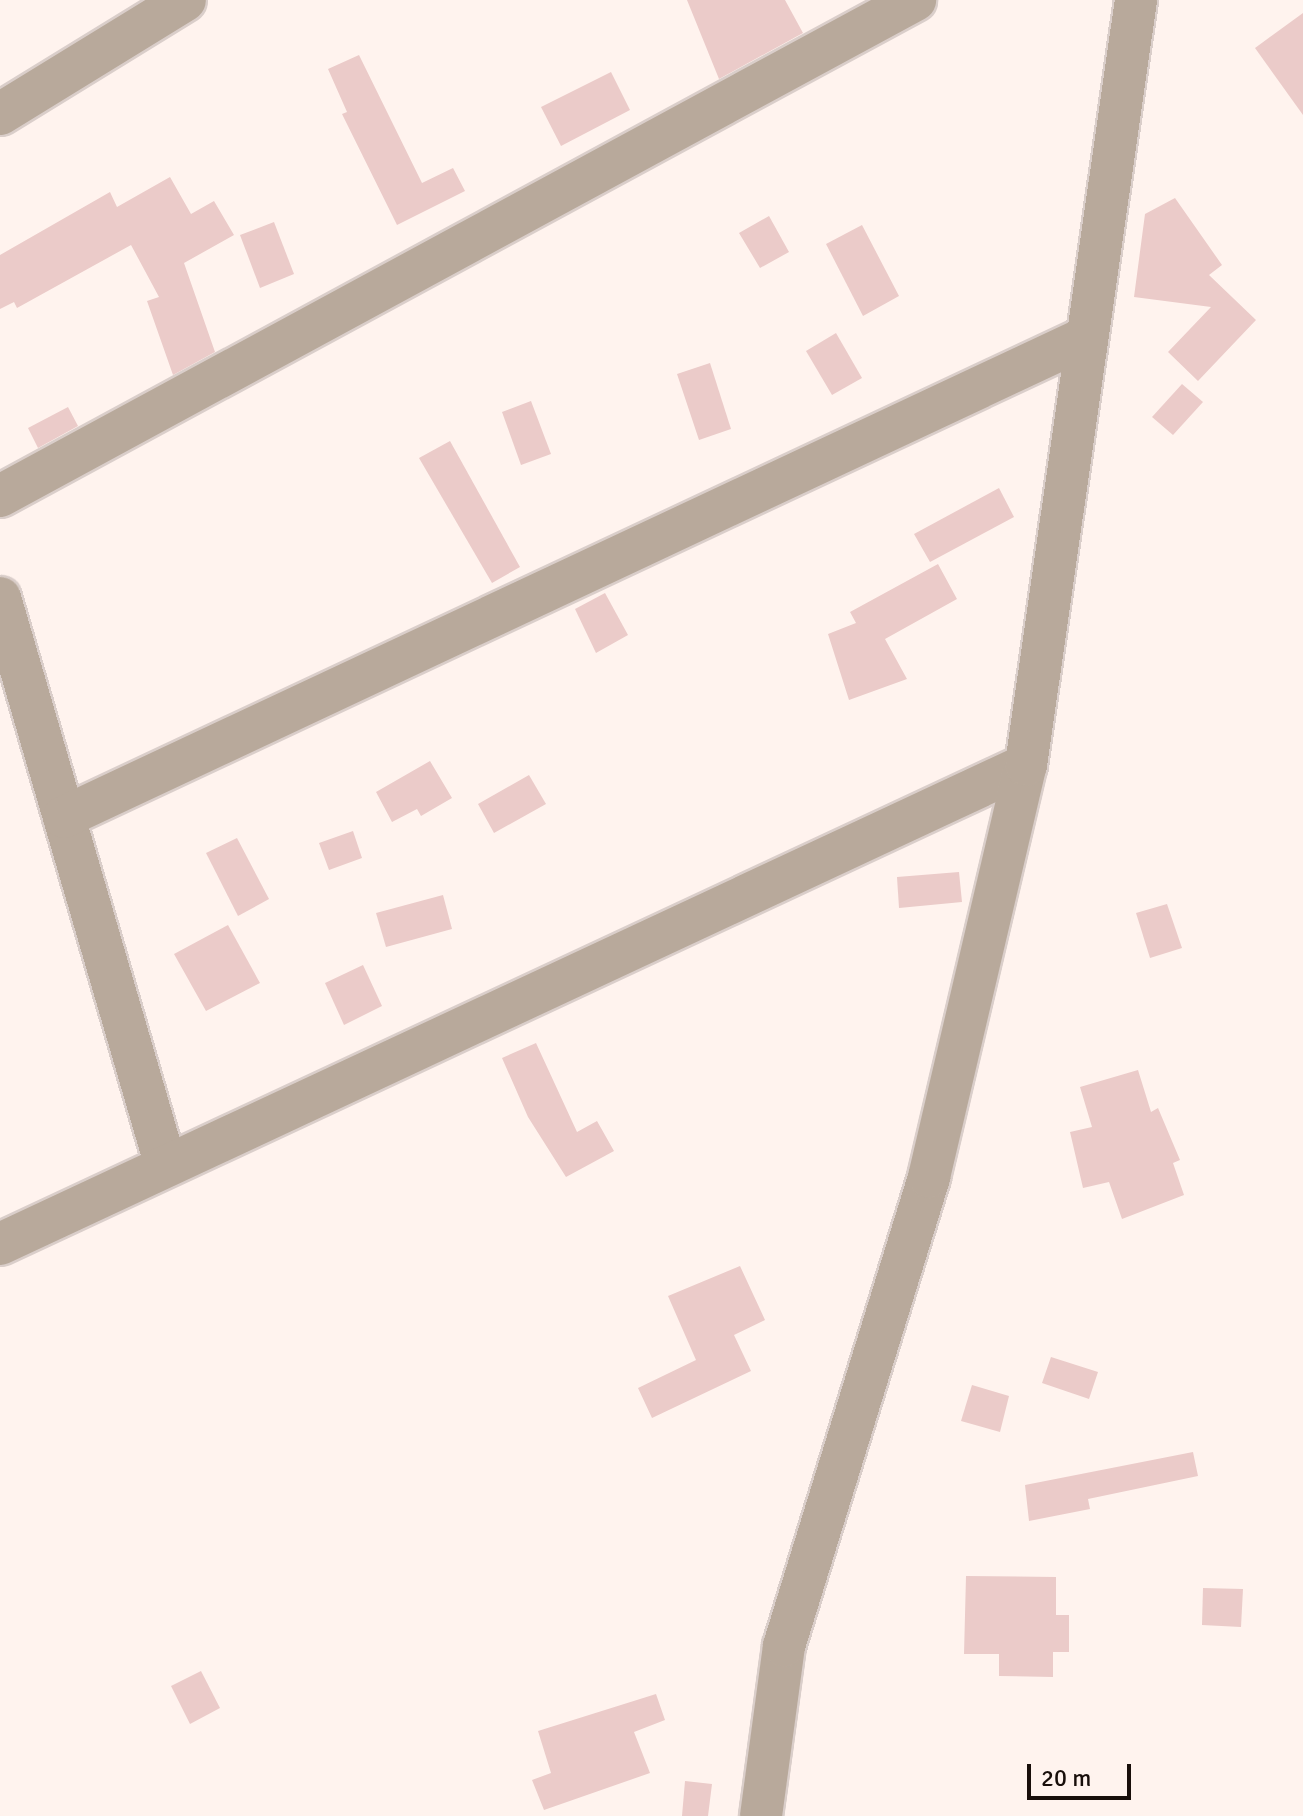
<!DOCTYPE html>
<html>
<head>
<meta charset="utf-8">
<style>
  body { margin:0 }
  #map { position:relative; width:1303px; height:1816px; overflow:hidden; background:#fff3ee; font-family:Signika,sans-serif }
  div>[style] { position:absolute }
  .building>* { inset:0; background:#ebcbc9 }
  .roads { filter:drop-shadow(2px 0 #daceca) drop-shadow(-2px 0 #daceca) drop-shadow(0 2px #daceca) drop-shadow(0 -2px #daceca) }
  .minor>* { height:42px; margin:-21px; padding:0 21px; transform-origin:21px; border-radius:21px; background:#b8a99b }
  span { translate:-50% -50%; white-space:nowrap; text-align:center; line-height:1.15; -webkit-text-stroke:6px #fff3ee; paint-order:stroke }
  .scale { position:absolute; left:1027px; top:1764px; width:104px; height:36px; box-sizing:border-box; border:4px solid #180e0a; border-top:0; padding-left:10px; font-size:24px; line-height:28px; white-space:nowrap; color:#180e0a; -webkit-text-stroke:6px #fff3ee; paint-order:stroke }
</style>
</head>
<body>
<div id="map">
  <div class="building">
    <i style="clip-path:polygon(687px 0,785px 0,803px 33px,719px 79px)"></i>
    <i style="clip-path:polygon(1303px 13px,1303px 115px,1255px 48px)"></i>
    <i style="clip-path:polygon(359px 55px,422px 183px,453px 168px,465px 191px,397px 225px,342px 114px,347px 112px,328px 69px)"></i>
    <i style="clip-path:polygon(611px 72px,630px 110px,561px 146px,541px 107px)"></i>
    <i style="clip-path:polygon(170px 177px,191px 214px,214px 201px,234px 235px,184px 263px,215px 352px,173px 375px,147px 301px,159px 297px,131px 245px,17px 308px,14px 302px,0 309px,0 255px,110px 192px,117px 207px)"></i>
    <i style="clip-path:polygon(1175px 198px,1222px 265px,1209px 275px,1256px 320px,1198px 381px,1168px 352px,1211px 307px,1134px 297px,1145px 214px)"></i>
    <i style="clip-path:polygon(769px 216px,789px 252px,760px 268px,739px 233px)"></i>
    <i style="clip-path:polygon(274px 222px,294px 274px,260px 288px,240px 235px)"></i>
    <i style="clip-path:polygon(862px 225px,899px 296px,863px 316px,826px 244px)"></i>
    <i style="clip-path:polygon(836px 333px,862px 378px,832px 395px,806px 351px)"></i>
    <i style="clip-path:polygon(710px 363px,731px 429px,699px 440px,677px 374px)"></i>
    <i style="clip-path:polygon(1182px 384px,1203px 402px,1173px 435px,1152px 417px)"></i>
    <i style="clip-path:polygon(531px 401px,551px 454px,521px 465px,502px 412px)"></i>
    <i style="clip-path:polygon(68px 407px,78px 426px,38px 448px,28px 428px)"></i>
    <i style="clip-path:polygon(450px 441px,520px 567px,492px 583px,419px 458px)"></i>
    <i style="clip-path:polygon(999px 488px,1014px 517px,930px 562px,914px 534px)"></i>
    <i style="clip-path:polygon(938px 564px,957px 599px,885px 639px,907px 679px,849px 700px,828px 634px,856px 623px,850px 612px)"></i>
    <i style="clip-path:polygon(605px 593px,628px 635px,596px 653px,575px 609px)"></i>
    <i style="clip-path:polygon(430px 761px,452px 798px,421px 816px,417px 809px,392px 822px,376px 792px)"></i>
    <i style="clip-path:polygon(529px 775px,546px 804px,494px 833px,478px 804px)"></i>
    <i style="clip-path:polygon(353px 831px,362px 858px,329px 870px,319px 843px)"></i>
    <i style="clip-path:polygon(237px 838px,269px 899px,238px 916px,206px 853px)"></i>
    <i style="clip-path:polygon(959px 872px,962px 902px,899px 908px,897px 877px)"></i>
    <i style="clip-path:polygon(443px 895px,452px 929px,386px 947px,376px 913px)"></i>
    <i style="clip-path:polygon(1167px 904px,1182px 948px,1150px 958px,1136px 913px)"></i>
    <i style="clip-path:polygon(228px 925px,260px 983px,206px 1011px,174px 954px)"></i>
    <i style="clip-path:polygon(363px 965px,382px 1006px,344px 1025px,325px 983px)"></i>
    <i style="clip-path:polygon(536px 1043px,577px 1132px,597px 1121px,614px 1151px,566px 1177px,528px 1117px,502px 1058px)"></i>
    <i style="clip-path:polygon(1138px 1070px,1151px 1112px,1158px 1108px,1180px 1160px,1173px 1163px,1184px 1195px,1122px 1219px,1109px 1182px,1083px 1188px,1070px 1132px,1092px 1127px,1080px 1087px)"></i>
    <i style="clip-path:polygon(740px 1266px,765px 1320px,734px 1335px,751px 1371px,652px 1418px,638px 1388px,696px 1360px,668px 1296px)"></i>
    <i style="clip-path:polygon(1051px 1357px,1098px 1372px,1089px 1399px,1042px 1383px)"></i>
    <i style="clip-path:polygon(972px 1385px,1009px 1396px,1000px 1432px,961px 1421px)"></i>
    <i style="clip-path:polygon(1193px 1452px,1198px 1476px,1088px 1499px,1090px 1509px,1029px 1521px,1025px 1485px)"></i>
    <i style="clip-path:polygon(966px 1576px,1056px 1577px,1056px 1615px,1069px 1615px,1069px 1652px,1053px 1652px,1053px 1677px,999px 1676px,999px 1654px,964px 1654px)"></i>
    <i style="clip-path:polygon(1203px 1588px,1243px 1589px,1241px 1627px,1202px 1625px)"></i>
    <i style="clip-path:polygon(201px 1671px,220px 1708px,190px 1724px,171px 1686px)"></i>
    <i style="clip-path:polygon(656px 1694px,665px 1720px,634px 1732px,650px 1773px,544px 1810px,532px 1780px,551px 1773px,538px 1731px)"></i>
    <i style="clip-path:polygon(685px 1781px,712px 1784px,708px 1816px,682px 1816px)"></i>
  </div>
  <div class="roads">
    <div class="minor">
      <i style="left:0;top:114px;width:217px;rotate:-31.6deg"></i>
      <i style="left:0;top:496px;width:1041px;rotate:-28.46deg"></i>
      <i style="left:0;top:598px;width:589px;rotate:73.72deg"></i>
      <i style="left:64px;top:817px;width:1130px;rotate:-25.14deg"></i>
      <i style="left:0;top:1244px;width:1132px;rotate:-25.03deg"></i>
      <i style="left:761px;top:1816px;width:172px;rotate:-82.3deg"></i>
      <i style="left:784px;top:1646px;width:491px;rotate:-72.8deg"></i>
      <i style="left:929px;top:1177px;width:423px;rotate:-76.8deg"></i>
      <i style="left:1026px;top:765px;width:773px;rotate:-81.82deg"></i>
    </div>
  </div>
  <div class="scale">20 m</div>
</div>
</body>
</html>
